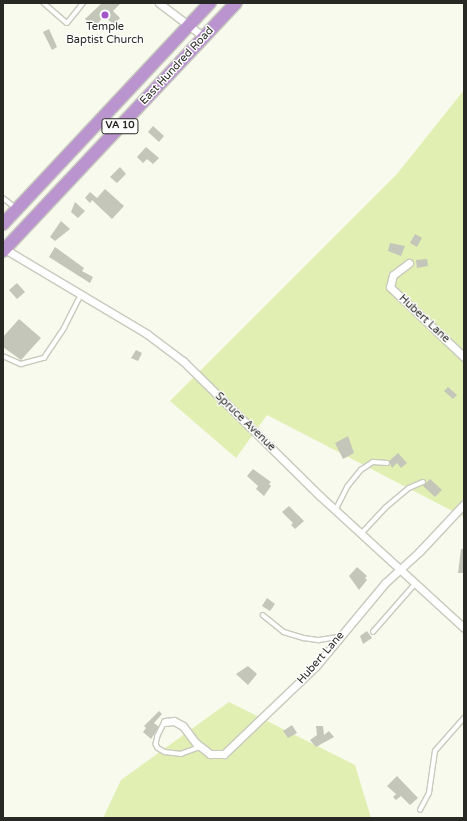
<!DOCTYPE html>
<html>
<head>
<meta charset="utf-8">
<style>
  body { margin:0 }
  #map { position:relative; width:467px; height:821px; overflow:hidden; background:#f7faec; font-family:"Varela Round",sans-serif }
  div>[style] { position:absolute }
  .green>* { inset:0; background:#e2efb3 }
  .building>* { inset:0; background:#c3c6b9 }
  .roads { filter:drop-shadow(1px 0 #c7cabd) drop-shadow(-1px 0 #c7cabd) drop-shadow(0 1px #c7cabd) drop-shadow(0 -1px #c7cabd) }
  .service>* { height:3.5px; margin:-1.75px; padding:0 1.75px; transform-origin:1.75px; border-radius:1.75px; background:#fff }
  .minor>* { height:7px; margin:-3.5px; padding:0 3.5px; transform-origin:3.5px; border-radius:3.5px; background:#fff }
  .trunk>* { height:12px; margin:-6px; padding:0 6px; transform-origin:6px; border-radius:6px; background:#ba94ce }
  .dots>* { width:11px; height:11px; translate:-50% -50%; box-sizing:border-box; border:2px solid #fff; border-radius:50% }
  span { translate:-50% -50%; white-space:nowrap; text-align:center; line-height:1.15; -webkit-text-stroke:3px #fff; paint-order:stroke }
  .shield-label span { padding:1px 3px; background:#fff; border:1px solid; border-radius:3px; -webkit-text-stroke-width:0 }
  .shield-label { font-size:10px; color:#282924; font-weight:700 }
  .poi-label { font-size:11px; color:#282924 }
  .street-label { font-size:11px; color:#282924 }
  .frame { position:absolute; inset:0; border:4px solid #282924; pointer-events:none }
</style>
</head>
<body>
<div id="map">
  <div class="green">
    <i style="clip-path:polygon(464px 90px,464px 517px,267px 415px,236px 458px,170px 401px,397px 174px)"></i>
    <i style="clip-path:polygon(229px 702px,355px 765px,371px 818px,103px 818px,121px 780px)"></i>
  </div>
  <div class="building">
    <i style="clip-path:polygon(102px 3px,121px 3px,113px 11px,120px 18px,114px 25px,104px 16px,94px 28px,85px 19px)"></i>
    <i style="clip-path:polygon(49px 29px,57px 47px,52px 50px,43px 32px)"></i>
    <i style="clip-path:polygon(153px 126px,164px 136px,159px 142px,148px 132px)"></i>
    <i style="clip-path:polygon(146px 147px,159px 158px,153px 164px,147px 159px,143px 163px,137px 157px)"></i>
    <i style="clip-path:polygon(120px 167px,126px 174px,117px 183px,110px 177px)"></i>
    <i style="clip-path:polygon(105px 189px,124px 206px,112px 219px,92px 200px,90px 203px,85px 198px,90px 192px,97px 198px)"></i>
    <i style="clip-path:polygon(75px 202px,85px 211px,78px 218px,71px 212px)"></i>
    <i style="clip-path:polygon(61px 221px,70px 229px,55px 241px,50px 237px)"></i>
    <i style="clip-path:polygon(415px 234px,422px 238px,417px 247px,410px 243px)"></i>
    <i style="clip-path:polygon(390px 243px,405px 246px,401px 256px,388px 251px)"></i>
    <i style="clip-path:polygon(55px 247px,84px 268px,82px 271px,93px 277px,90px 283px,49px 257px)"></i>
    <i style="clip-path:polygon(427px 259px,428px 266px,417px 268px,416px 260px)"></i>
    <i style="clip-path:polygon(17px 283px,25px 292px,17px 299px,9px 290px)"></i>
    <i style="clip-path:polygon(19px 319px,41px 338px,21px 360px,3px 347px,3px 337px)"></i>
    <i style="clip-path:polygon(136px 350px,142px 353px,138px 361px,131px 358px)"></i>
    <i style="clip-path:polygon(448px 387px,457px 395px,453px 399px,444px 391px)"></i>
    <i style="clip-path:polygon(348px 436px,354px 453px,343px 459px,335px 443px)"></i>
    <i style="clip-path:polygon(398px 453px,407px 463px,401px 468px,397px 463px,392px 468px,389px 461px)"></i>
    <i style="clip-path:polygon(253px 469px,271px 482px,269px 484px,271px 486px,264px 496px,256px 489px,258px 486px,247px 476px)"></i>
    <i style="clip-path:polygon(430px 479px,442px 490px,435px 497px,423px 486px)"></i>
    <i style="clip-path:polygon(289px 506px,304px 521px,295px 529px,291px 525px,293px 523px,282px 512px)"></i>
    <i style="clip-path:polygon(461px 549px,464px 549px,464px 573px,458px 573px)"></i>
    <i style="clip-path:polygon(357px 567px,367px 576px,365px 578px,367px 580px,359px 590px,349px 576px)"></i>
    <i style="clip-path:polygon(267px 598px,275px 604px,270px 611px,262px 606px)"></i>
    <i style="clip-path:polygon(367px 631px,372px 638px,363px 644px,360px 636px)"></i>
    <i style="clip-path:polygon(248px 666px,257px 674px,248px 685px,236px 674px)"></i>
    <i style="clip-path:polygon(159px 711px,162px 714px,154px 723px,159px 727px,151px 739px,143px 732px,146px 728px,144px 726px)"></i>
    <i style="clip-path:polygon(292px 725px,297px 733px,288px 738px,283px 731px)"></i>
    <i style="clip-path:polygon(316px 726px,323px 726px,324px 735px,329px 731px,334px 737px,316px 747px,310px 740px,317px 735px)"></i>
    <i style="clip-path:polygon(397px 776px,418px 798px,410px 805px,401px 796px,396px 800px,393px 797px,396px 794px,387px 786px)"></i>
  </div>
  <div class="roads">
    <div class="service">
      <i style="left:44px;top:3px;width:30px;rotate:41deg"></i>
      <i style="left:67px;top:23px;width:26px;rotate:-51deg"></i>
      <i style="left:3px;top:198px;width:15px;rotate:37deg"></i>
      <i style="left:3px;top:356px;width:20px;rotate:24deg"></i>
      <i style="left:21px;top:364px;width:24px;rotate:-15deg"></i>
      <i style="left:44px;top:358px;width:36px;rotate:-56deg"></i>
      <i style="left:64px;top:328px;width:37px;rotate:-63deg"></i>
      <i style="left:336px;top:509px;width:25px;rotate:-63deg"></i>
      <i style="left:347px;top:487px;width:22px;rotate:-51deg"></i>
      <i style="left:361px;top:470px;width:14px;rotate:-34deg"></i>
      <i style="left:373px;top:462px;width:14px;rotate:4deg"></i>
      <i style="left:362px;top:533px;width:34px;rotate:-47deg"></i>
      <i style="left:385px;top:508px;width:31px;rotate:-40deg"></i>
      <i style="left:409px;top:488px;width:15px;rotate:-23deg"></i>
      <i style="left:263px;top:615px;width:27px;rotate:39deg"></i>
      <i style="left:284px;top:632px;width:21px;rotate:17deg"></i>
      <i style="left:304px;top:638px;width:15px;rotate:8deg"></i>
      <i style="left:319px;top:640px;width:20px;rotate:-9deg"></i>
      <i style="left:373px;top:632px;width:64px;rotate:-48.8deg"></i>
      <i style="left:165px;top:722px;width:16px;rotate:117deg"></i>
      <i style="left:158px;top:736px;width:8px;rotate:104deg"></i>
      <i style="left:156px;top:744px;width:4px;rotate:63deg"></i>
      <i style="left:158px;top:748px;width:8px;rotate:30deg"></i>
      <i style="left:165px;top:752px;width:16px;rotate:7deg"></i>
      <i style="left:181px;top:754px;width:20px;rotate:-20deg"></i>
      <i style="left:420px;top:810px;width:19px;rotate:-62deg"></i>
      <i style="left:429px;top:793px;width:42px;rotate:-81.9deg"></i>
      <i style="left:435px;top:751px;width:44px;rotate:-48.7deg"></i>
    </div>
    <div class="minor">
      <i style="left:159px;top:3px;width:56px;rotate:37.1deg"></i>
      <i style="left:3px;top:248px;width:168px;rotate:30.8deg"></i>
      <i style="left:147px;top:334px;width:45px;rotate:36.9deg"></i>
      <i style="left:183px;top:361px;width:192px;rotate:44.6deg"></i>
      <i style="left:320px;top:496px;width:195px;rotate:42.5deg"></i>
      <i style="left:409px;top:263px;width:20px;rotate:143deg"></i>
      <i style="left:393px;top:275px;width:12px;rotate:104deg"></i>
      <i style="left:390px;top:287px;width:102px;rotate:43.4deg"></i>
      <i style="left:165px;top:722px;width:9px;rotate:-6deg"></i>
      <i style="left:174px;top:721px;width:10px;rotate:29deg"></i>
      <i style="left:183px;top:726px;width:21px;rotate:53deg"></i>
      <i style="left:196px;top:743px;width:18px;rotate:38deg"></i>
      <i style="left:210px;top:754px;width:14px"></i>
      <i style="left:224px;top:754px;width:127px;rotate:-43.7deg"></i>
      <i style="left:316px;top:666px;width:108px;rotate:-50.3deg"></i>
      <i style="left:385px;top:583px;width:46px;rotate:-42.4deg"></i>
      <i style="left:419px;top:552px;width:66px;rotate:-46.8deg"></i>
    </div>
    <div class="trunk">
      <i style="left:3px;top:224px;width:303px;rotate:-46.9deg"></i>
      <i style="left:3px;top:251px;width:340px;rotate:-46.8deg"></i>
    </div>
  </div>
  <div class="dots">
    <i style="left:105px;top:15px;background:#a456c8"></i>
  </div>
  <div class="shield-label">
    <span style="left:120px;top:126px">VA 10</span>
  </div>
  <div class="poi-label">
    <span style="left:105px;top:34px">Temple<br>Baptist Church</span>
  </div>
  <div class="street-label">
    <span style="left:177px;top:66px;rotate:-47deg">East Hundred Road</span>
    <span style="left:424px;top:319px;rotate:43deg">Hubert Lane</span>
    <span style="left:245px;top:422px;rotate:44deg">Spruce Avenue</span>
    <span style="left:321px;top:658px;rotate:-49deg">Hubert Lane</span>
  </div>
  <div class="frame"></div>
</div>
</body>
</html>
